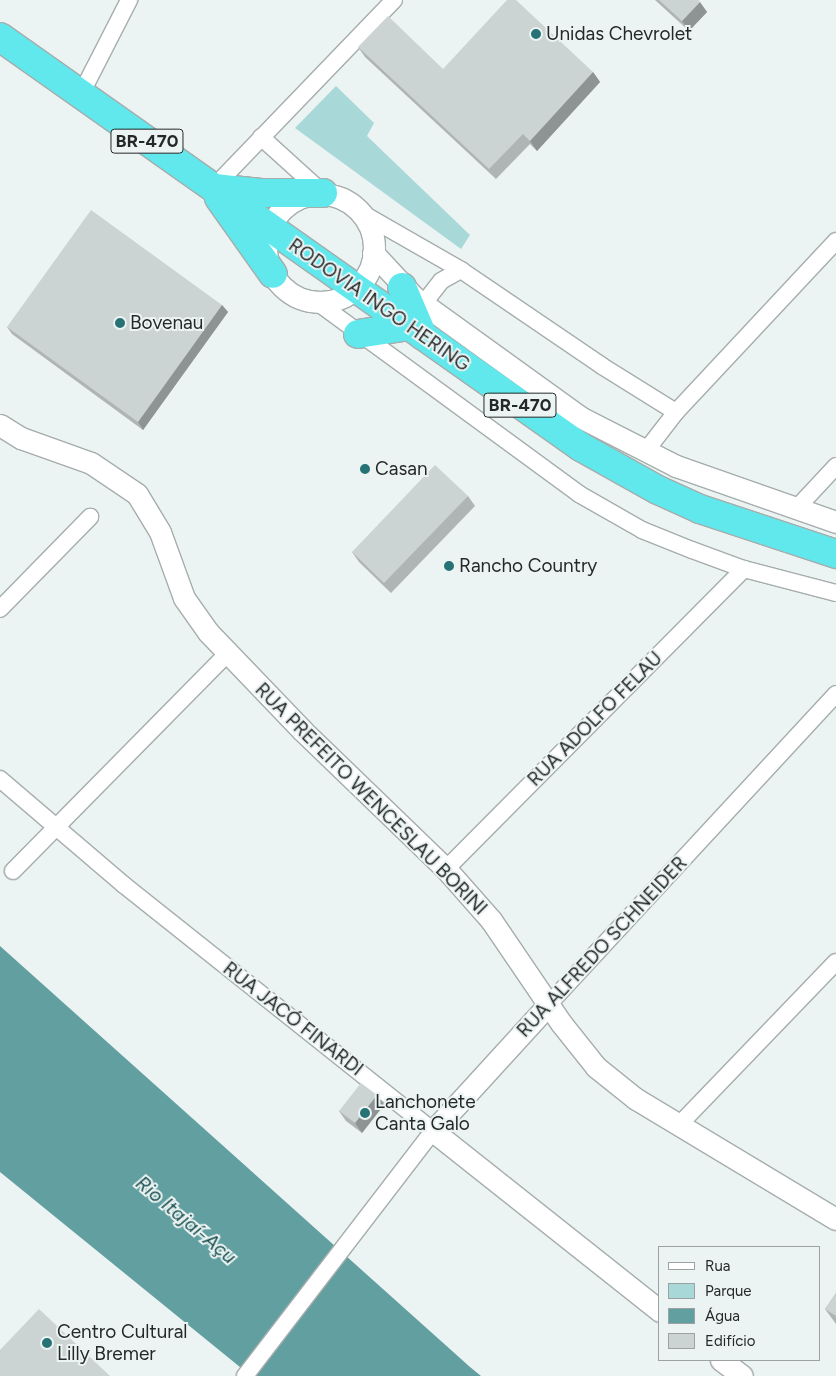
<!DOCTYPE html>
<html>
<head>
<meta charset="utf-8">
<style>
  body { margin:0 }
  #map { position:relative; width:836px; height:1376px; overflow:hidden; background:#ecf3f3; font-family:Figtree,sans-serif }
  div>[style] { position:absolute }
  .green>* { inset:0; background:#a9d8d9 }
  .water>* { inset:0; background:#629fa0 }
  .roads { filter:drop-shadow(1px 0 #a6adad) drop-shadow(-1px 0 #a6adad) drop-shadow(0 1px #a6adad) drop-shadow(0 -1px #a6adad) }
  .minor>* { height:16px; margin:-8px; padding:0 8px; transform-origin:8px; border-radius:8px; background:#fff }
  .tertiary>* { height:21px; margin:-10.5px; padding:0 10.5px; transform-origin:10.5px; border-radius:10.5px; background:#fff }
  .tertiary>.ring { margin:-10.5px; padding:0; box-sizing:content-box; background:none; border:21px solid #fff; border-radius:50% }
  .trunk>* { height:28px; margin:-14px; padding:0 14px; transform-origin:14px; border-radius:14px; background:#60e8ec }
  .wall>* { inset:0; background:#afb5b5 }
  .shaded-wall>* { inset:0; background:#8e9494 }
  .building>* { inset:0; background:#cbd3d3 }
  .dots>* { width:14px; height:14px; translate:-50% -50%; box-sizing:border-box; border:2px solid #ecf3f3; border-radius:50% }
  span { translate:-50% -50%; white-space:nowrap; text-align:center; line-height:1.15; -webkit-text-stroke:4px #ecf3f3; paint-order:stroke }
  .shield-label span { padding:1px 4px; background:#ecf3f3; border:1px solid; border-radius:4px; -webkit-text-stroke-width:0 }
  .shield-label { font-size:18px; color:#252828; font-weight:700 }
  .poi-label { font-size:19px; color:#252828 }
  .left { translate:0 -50%; text-align:left }
  .street-label { font-size:19px; color:#252828 }
  .water-label { font-size:20px; color:#1b5152; font-style:italic }
  .legend { position:absolute; left:658px; top:1246px; width:162px; height:115px; box-sizing:border-box; background:#ecf3f3; border:1px solid #9ca2a2; margin:0; padding:6px 9px; list-style:none; font-size:15px; color:#252828 }
  .legend li { display:flex; align-items:center; gap:10px; height:25px }
  .legend b { width:25px; border:1px solid #9ca2a2 }
</style>
</head>
<body>
<div id="map">
  <div class="green">
    <i style="clip-path:polygon(336px 86px,374px 123px,367px 136px,470px 235px,461px 249px,295px 128px)"></i>
  </div>
  <div class="water">
    <i style="clip-path:polygon(0 946px,470px 1367px,481px 1376px,251px 1376px,0 1172px)"></i>
  </div>
  <div class="roads">
    <div class="minor">
      <i style="left:81px;top:94px;width:106px;rotate:-62.9deg"></i>
      <i style="left:261px;top:137px;width:84px;rotate:42.1deg"></i>
      <i style="left:213px;top:188px;width:261px;rotate:-46.1deg"></i>
      <i style="left:365px;top:215px;width:111px;rotate:29.8deg"></i>
      <i style="left:461px;top:270px;width:171px;rotate:34.2deg"></i>
      <i style="left:602px;top:366px;width:87px;rotate:31.9deg"></i>
      <i style="left:317px;top:302px;width:325px;rotate:36.2deg"></i>
      <i style="left:579px;top:494px;width:73px;rotate:29.7deg"></i>
      <i style="left:642px;top:530px;width:54px;rotate:21.8deg"></i>
      <i style="left:692px;top:550px;width:55px;rotate:20.1deg"></i>
      <i style="left:744px;top:569px;width:95px;rotate:14.6deg"></i>
      <i style="left:417px;top:312px;width:39px;rotate:-52deg"></i>
      <i style="left:441px;top:281px;width:23px;rotate:-29deg"></i>
      <i style="left:645px;top:452px;width:51px;rotate:-52.2deg"></i>
      <i style="left:676px;top:412px;width:234px;rotate:-46.9deg"></i>
      <i style="left:795px;top:510px;width:60px;rotate:-47deg"></i>
      <i style="left:0;top:609px;width:129px;rotate:-45.6deg"></i>
      <i style="left:0;top:779px;width:163px;rotate:40.5deg"></i>
      <i style="left:124px;top:885px;width:395px;rotate:38.5deg"></i>
      <i style="left:433px;top:1131px;width:309px;rotate:127.5deg"></i>
      <i style="left:446px;top:869px;width:423px;rotate:-45.2deg"></i>
      <i style="left:13px;top:871px;width:305px;rotate:-45.4deg"></i>
      <i style="left:548px;top:1005px;width:424px;rotate:-47.2deg"></i>
      <i style="left:679px;top:1125px;width:226px;rotate:-46.1deg"></i>
    </div>
    <div class="tertiary">
      <i class="ring" style="left:266px;top:194px;width:87px;height:87px"></i>
      <i style="left:373px;top:253px;width:62px;rotate:47deg"></i>
      <i style="left:415px;top:298px;width:203px;rotate:35.8deg"></i>
      <i style="left:580px;top:417px;width:108px;rotate:27deg"></i>
      <i style="left:676px;top:466px;width:170px;rotate:19.3deg"></i>
      <i style="left:0;top:425px;width:25px;rotate:32deg"></i>
      <i style="left:21px;top:438px;width:74px;rotate:19.7deg"></i>
      <i style="left:91px;top:463px;width:55px;rotate:34deg"></i>
      <i style="left:137px;top:494px;width:44px;rotate:58.8deg"></i>
      <i style="left:160px;top:532px;width:70px;rotate:70deg"></i>
      <i style="left:184px;top:598px;width:42px;rotate:54.8deg"></i>
      <i style="left:208px;top:632px;width:137px;rotate:46.2deg"></i>
      <i style="left:303px;top:731px;width:199px;rotate:44deg"></i>
      <i style="left:446px;top:869px;width:68px;rotate:48.6deg"></i>
      <i style="left:491px;top:920px;width:125px;rotate:55.8deg"></i>
      <i style="left:561px;top:1023px;width:56px;rotate:51.5deg"></i>
      <i style="left:596px;top:1067px;width:51px;rotate:38.7deg"></i>
      <i style="left:636px;top:1099px;width:233px;rotate:31deg"></i>
      <i style="left:548px;top:1005px;width:171px;rotate:132.4deg"></i>
      <i style="left:433px;top:1131px;width:290px;rotate:38.4deg"></i>
      <i style="left:721px;top:1360px;width:26px;rotate:37deg"></i>
    </div>
    <div class="trunk">
      <i style="left:0;top:37px;width:711px;rotate:35.21deg"></i>
      <i style="left:581px;top:447px;width:88px;rotate:29.2deg"></i>
      <i style="left:658px;top:490px;width:46px;rotate:24.3deg"></i>
      <i style="left:700px;top:509px;width:143px;rotate:18.3deg"></i>
      <i style="left:215px;top:188px;width:46px;rotate:6.2deg"></i>
      <i style="left:261px;top:193px;width:62px"></i>
      <i style="left:219px;top:198px;width:93px;rotate:54.6deg"></i>
      <i style="left:402px;top:287px;width:53px;rotate:66.8deg"></i>
      <i style="left:358px;top:334px;width:52px;rotate:-8.9deg"></i>
    </div>
  </div>
  <div class="wall">
    <i style="clip-path:polygon(655px 0,698px 0,707px 12px,689px 31px)"></i>
    <i style="clip-path:polygon(358px 47px,443px 69px,593px 72px,600px 82px,537px 151px,530px 144px,496px 179px,365px 57px)"></i>
    <i style="clip-path:polygon(222px 305px,228px 312px,143px 430px,12px 334px,7px 327px)"></i>
    <i style="clip-path:polygon(468px 496px,475px 506px,391px 593px,359px 562px,352px 552px)"></i>
    <i style="clip-path:polygon(377px 1095px,384px 1105px,362px 1133px,346px 1121px,339px 1111px)"></i>
    <i style="clip-path:polygon(836px 1293px,836px 1324px,825px 1309px)"></i>
  </div>
  <div class="shaded-wall">
    <i style="clip-path:polygon(700px 2px,707px 12px,689px 31px,682px 21px)"></i>
    <i style="clip-path:polygon(593px 72px,600px 82px,537px 151px,530px 141px)"></i>
    <i style="clip-path:polygon(222px 305px,228px 312px,143px 430px,138px 422px)"></i>
    <i style="clip-path:polygon(377px 1095px,384px 1105px,362px 1133px,355px 1123px)"></i>
  </div>
  <div class="building">
    <i style="clip-path:polygon(507px 0,516px 0,593px 72px,530px 141px,523px 134px,489px 169px,358px 47px,388px 16px,443px 69px)"></i>
    <i style="clip-path:polygon(659px 0,698px 0,700px 2px,682px 21px)"></i>
    <i style="clip-path:polygon(91px 210px,222px 305px,138px 422px,7px 327px)"></i>
    <i style="clip-path:polygon(435px 465px,468px 496px,384px 583px,352px 552px)"></i>
    <i style="clip-path:polygon(361px 1083px,377px 1095px,355px 1123px,339px 1111px)"></i>
    <i style="clip-path:polygon(836px 1293px,836px 1316px,825px 1309px)"></i>
    <i style="clip-path:polygon(39px 1309px,110px 1376px,0 1376px,0 1350px)"></i>
  </div>
  <div class="dots">
    <i style="left:536px;top:34px;background:#277274"></i>
    <i style="left:120px;top:323px;background:#277274"></i>
    <i style="left:365px;top:469px;background:#277274"></i>
    <i style="left:449px;top:566px;background:#277274"></i>
    <i style="left:365px;top:1113px;background:#277274"></i>
    <i style="left:47px;top:1343px;background:#277274"></i>
  </div>
  <div class="shield-label">
    <span style="left:147px;top:141px">BR-470</span>
    <span style="left:520px;top:405px">BR-470</span>
  </div>
  <div class="poi-label">
    <span class="left" style="left:546px;top:34px">Unidas Chevrolet</span>
    <span class="left" style="left:130px;top:323px">Bovenau</span>
    <span class="left" style="left:375px;top:469px">Casan</span>
    <span class="left" style="left:459px;top:566px">Rancho Country</span>
    <span class="left" style="left:375px;top:1113px">Lanchonete<br>Canta Galo</span>
    <span class="left" style="left:57px;top:1343px">Centro Cultural<br>Lilly Bremer</span>
  </div>
  <div class="street-label">
    <span style="left:379px;top:305px;rotate:35deg">RODOVIA INGO HERING</span>
    <span style="left:595px;top:719px;rotate:-45deg">RUA ADOLFO FELAU</span>
    <span style="left:371px;top:799px;rotate:45deg">RUA PREFEITO WENCESLAU BORINI</span>
    <span style="left:602px;top:947px;rotate:-47deg">RUA ALFREDO SCHNEIDER</span>
    <span style="left:293px;top:1019px;rotate:38deg">RUA JACÓ FINARDI</span>
  </div>
  <div class="water-label">
    <span style="left:186px;top:1220px;rotate:40deg">Rio Itajaí-Açu</span>
  </div>
  <ul class="legend">
  <li><b style="height:6px;background:#fff"></b>Rua</li>
  <li><b style="height:14px;background:#a9d8d9"></b>Parque</li>
  <li><b style="height:14px;background:#629fa0"></b>Água</li>
  <li><b style="height:14px;background:#cbd3d3"></b>Edifício</li>
  </ul>
</div>
</body>
</html>
